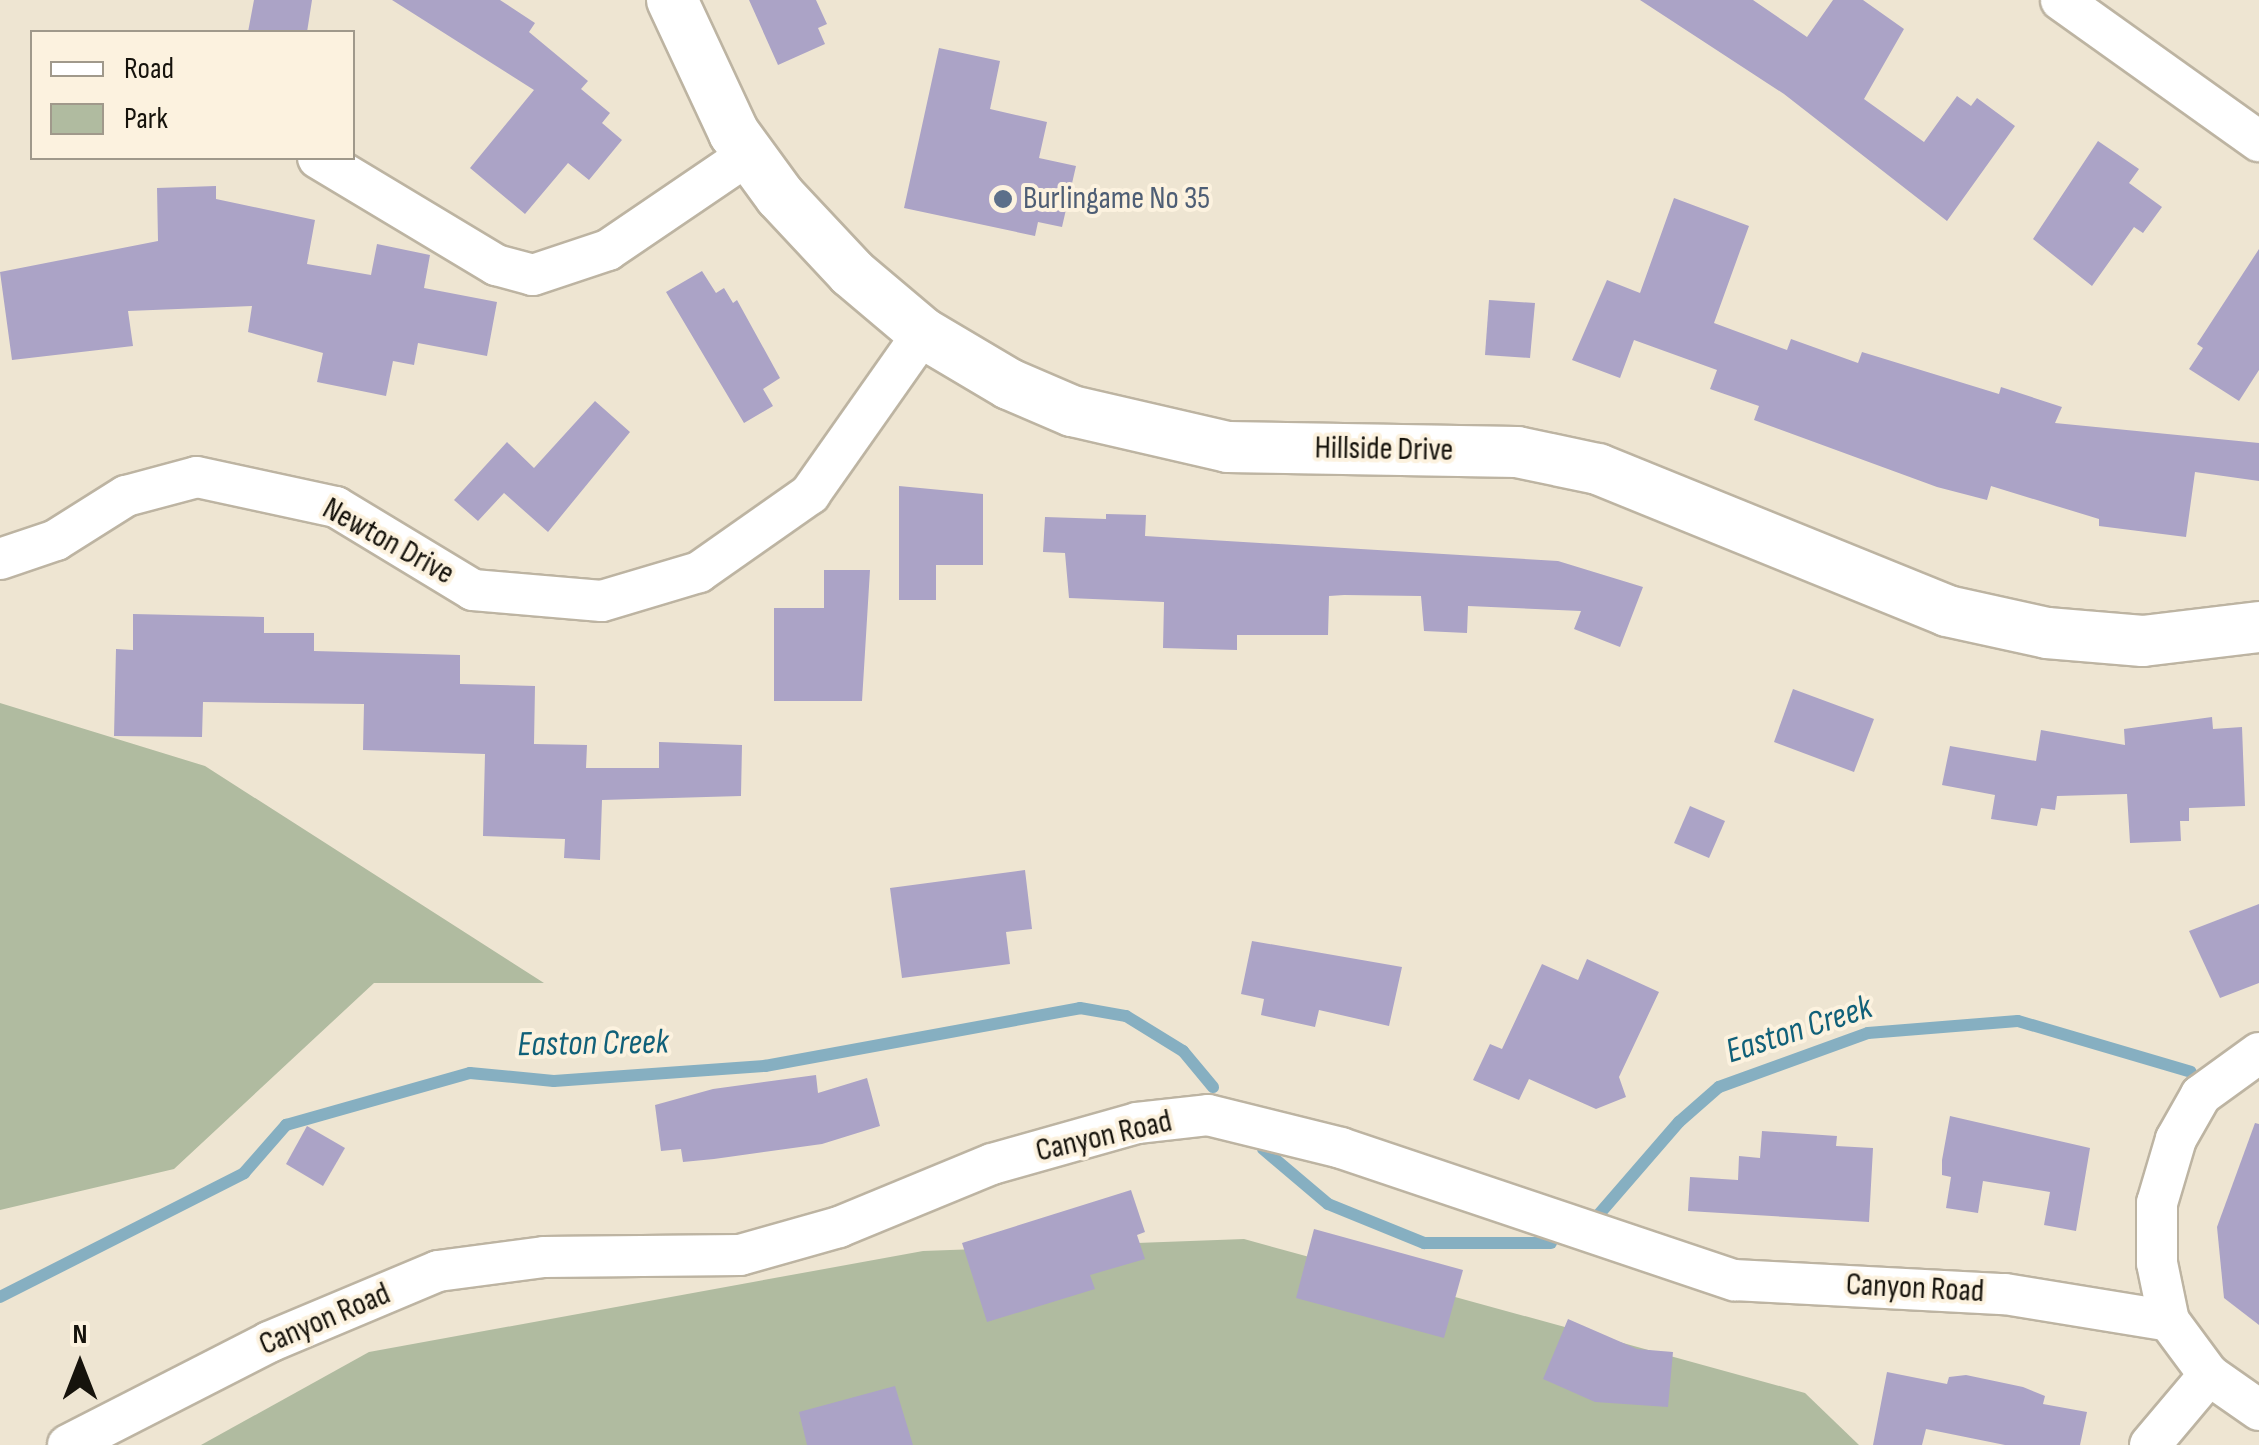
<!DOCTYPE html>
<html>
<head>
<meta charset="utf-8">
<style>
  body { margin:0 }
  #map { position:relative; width:2259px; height:1445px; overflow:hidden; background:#eee5d2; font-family:"Sofia Sans Condensed",sans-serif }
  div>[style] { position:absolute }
  .green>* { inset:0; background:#b0bba0 }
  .stream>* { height:12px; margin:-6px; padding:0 6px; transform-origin:6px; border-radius:6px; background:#86afc1 }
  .building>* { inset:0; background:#aba3c6 }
  .roads { filter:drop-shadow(2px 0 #bdb4a2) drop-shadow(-2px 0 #bdb4a2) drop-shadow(0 2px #bdb4a2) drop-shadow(0 -2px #bdb4a2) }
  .minor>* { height:40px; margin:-20px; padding:0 20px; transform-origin:20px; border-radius:20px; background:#fff }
  .major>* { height:50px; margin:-25px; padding:0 25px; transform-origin:25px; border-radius:25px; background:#fff }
  .dots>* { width:28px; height:28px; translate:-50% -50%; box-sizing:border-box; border:5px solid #fcf2df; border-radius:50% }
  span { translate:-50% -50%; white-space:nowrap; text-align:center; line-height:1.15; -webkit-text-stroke:8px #fcf2df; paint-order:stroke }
  .service-label { font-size:32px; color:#4e5e75 }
  .left { translate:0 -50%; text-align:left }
  .street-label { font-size:32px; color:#16130c }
  .water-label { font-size:35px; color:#106079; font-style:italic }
  .legend { position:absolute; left:30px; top:30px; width:325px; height:130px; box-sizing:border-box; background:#fcf2df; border:2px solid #a0998b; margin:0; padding:12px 18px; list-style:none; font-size:30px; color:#16130c }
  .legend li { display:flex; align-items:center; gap:20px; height:50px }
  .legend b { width:50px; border:2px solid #a0998b }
  .north { position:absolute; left:30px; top:1315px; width:100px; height:100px; -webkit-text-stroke:8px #fcf2df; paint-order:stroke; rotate:0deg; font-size:28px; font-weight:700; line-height:40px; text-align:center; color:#16130c }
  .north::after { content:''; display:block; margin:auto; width:35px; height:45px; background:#16130c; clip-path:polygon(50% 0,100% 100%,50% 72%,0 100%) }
</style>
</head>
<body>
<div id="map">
  <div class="green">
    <i style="clip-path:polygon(0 703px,205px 766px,544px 983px,374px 983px,174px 1169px,0 1210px)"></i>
    <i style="clip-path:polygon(1244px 1239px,1805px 1393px,1859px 1445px,201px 1445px,369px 1352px,923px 1251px)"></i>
  </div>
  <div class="stream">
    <i style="left:1263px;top:1149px;width:85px;rotate:40.2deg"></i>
    <i style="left:1328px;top:1204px;width:104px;rotate:22.1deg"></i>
    <i style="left:1424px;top:1243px;width:127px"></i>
    <i style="left:1594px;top:1220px;width:130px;rotate:-49.1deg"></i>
    <i style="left:1679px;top:1122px;width:53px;rotate:-41.2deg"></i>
    <i style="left:1719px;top:1087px;width:158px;rotate:-19.9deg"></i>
    <i style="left:1868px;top:1033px;width:150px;rotate:-4.6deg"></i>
    <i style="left:2018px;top:1021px;width:180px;rotate:16.4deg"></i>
    <i style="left:0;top:1297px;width:274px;rotate:-26.9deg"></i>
    <i style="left:244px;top:1173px;width:64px;rotate:-48.8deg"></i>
    <i style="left:286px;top:1125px;width:191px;rotate:-15.8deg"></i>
    <i style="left:470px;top:1073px;width:84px;rotate:5.4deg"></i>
    <i style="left:554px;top:1081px;width:212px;rotate:-4.1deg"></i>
    <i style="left:765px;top:1066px;width:320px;rotate:-10.4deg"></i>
    <i style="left:1080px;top:1008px;width:47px;rotate:9.9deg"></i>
    <i style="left:1126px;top:1016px;width:67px;rotate:31.6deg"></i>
    <i style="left:1183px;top:1051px;width:47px;rotate:50.2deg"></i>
  </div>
  <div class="building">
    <i style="clip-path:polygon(254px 0,312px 0,307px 32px,248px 32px)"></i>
    <i style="clip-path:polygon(392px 0,500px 0,535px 23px,529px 32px,588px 81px,581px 89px,610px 113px,602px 123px,622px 140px,589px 180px,568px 163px,525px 214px,470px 168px,534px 90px)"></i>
    <i style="clip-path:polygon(749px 0,816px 0,827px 24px,818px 28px,825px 44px,778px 65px)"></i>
    <i style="clip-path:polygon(1640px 0,1753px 0,1807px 37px,1833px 0,1863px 0,1904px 29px,1864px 99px,1924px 142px,1957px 96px,1971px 106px,1977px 98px,2015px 126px,1947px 221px,1784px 94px)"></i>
    <i style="clip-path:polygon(939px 48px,1000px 61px,990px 109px,1047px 122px,1039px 158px,1076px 166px,1062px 227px,1038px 222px,1035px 236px,904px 208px)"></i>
    <i style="clip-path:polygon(2098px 141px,2139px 169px,2129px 183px,2162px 207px,2143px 233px,2134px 227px,2092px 286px,2033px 239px)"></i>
    <i style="clip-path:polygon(216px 186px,216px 199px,315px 220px,307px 264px,371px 275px,377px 244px,430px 255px,424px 288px,497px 302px,487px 356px,418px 343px,414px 365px,393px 361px,386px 396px,317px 382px,323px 353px,248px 332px,252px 306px,128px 311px,133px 346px,12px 360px,0 272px,158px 241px,157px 188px)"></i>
    <i style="clip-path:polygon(1674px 198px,1749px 226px,1714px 323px,1787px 350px,1791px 339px,1858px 363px,1862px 352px,1999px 394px,2001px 387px,2062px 407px,2055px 423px,2259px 443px,2259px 481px,2195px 472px,2186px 537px,2099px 526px,2099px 519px,1991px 486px,1987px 500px,1937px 487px,1754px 420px,1759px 406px,1710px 389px,1717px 370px,1634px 340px,1620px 378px,1572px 360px,1607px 280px,1640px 293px)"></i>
    <i style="clip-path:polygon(2259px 249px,2259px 370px,2239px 401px,2189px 369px,2203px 348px,2197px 344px)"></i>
    <i style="clip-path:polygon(702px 271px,716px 293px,724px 288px,733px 303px,737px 300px,780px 378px,763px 389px,773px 406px,744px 423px,666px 292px)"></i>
    <i style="clip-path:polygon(1489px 300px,1535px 303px,1530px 358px,1485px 355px)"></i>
    <i style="clip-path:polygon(595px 401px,630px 432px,548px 532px,504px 493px,478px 521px,454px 500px,507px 442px,534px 468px)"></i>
    <i style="clip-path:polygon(899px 486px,983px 494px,983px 565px,936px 565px,936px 600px,899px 600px)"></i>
    <i style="clip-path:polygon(1106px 514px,1146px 515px,1145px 536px,1558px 561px,1643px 587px,1620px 647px,1574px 629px,1581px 611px,1468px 606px,1467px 633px,1424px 631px,1421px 596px,1344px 595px,1329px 596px,1328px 635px,1237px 635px,1237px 650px,1163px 648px,1164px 602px,1069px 598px,1065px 553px,1043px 552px,1045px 517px,1106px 519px)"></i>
    <i style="clip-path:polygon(824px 570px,870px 570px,862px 701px,774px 701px,774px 608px,824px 608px)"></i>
    <i style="clip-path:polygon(133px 614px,264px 617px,264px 633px,314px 633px,314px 651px,460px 655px,460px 684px,535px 686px,534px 744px,587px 745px,586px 768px,659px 768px,659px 742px,742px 745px,741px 796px,602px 800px,600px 860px,564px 858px,565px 839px,483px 836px,485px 754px,363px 750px,364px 704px,203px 702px,202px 737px,114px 736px,116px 649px,133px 650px)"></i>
    <i style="clip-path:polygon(1793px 689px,1874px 719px,1854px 772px,1774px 742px)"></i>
    <i style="clip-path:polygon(2212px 717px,2213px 729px,2242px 727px,2245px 806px,2189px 808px,2189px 821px,2180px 821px,2181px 841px,2130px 843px,2127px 794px,2057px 796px,2055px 810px,2041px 808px,2037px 826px,1991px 819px,1995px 795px,1942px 785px,1950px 746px,2036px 761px,2041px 730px,2125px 745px,2124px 729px)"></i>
    <i style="clip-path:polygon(1690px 806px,1725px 821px,1709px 858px,1674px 843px)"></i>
    <i style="clip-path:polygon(1025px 870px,1032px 929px,1006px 932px,1010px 964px,902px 978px,890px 888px)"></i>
    <i style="clip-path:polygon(2259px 904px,2259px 983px,2220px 998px,2189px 931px)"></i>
    <i style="clip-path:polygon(1252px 941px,1402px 967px,1389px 1026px,1319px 1010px,1315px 1027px,1261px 1015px,1264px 999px,1241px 994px)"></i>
    <i style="clip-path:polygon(1587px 959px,1659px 992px,1619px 1077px,1626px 1097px,1596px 1109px,1529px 1079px,1519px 1100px,1473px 1080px,1490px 1044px,1502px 1049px,1542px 964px,1578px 980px)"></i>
    <i style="clip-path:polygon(816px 1075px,818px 1093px,867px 1078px,880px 1126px,822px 1144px,714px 1159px,683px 1162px,681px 1149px,661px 1151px,655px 1105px,713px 1089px)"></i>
    <i style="clip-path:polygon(1950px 1116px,2090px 1148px,2076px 1231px,2044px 1225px,2050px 1192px,1983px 1181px,1978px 1213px,1946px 1208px,1951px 1177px,1942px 1175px,1942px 1160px)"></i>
    <i style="clip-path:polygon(2255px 1123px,2259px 1124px,2259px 1325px,2224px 1298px,2217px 1227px)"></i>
    <i style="clip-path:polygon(307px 1126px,345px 1148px,323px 1186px,286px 1164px)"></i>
    <i style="clip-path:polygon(1762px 1131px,1837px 1136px,1836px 1146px,1873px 1148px,1869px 1222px,1688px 1211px,1690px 1177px,1738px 1180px,1739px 1156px,1760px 1158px)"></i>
    <i style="clip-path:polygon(1131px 1190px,1145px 1232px,1137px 1235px,1145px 1259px,1090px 1275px,1095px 1289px,987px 1322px,962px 1243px)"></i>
    <i style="clip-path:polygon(1314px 1229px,1463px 1270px,1444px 1338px,1296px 1298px)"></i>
    <i style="clip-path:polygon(1568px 1319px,1637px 1349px,1673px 1352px,1668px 1407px,1595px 1402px,1543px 1379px)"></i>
    <i style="clip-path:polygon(1887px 1372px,1947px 1384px,1949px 1377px,1966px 1375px,2023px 1387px,2045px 1396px,2043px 1404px,2087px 1412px,2080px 1445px,2005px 1445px,1926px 1429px,1922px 1445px,1873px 1445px)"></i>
    <i style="clip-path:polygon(895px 1386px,913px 1445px,807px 1445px,799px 1412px)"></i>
  </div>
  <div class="roads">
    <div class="minor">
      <i style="left:2061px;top:0;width:243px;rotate:35.5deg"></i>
      <i style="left:318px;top:158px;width:208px;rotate:31deg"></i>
      <i style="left:496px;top:265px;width:38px;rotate:15deg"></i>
      <i style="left:533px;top:275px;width:79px;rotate:-18.4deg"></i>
      <i style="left:608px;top:250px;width:171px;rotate:-34.2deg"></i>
      <i style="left:0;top:559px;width:59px;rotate:-18.7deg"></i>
      <i style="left:56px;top:540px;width:83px;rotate:-32.2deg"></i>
      <i style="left:126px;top:496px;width:73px;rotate:-15deg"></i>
      <i style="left:197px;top:477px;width:142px;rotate:12.2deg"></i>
      <i style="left:336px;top:507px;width:160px;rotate:31.2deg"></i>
      <i style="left:473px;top:590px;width:129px;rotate:4.9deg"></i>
      <i style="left:602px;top:601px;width:101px;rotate:-16.6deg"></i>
      <i style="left:699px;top:572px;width:136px;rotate:-35.1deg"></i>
      <i style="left:810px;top:494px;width:197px;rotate:-54.9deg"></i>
      <i style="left:2259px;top:1053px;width:72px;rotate:144.1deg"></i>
      <i style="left:2201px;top:1095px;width:51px;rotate:119.6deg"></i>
      <i style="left:2176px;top:1139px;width:67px;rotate:106.5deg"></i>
      <i style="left:2157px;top:1203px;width:60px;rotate:90deg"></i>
      <i style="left:2157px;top:1263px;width:59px;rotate:78.3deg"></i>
      <i style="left:2169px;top:1321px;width:67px;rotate:53.5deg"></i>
      <i style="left:2209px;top:1375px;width:61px;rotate:35deg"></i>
      <i style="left:68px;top:1445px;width:226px;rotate:-27.1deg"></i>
      <i style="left:269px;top:1342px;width:183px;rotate:-22.8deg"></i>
      <i style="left:438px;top:1271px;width:107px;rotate:-7.5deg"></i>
      <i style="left:544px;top:1257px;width:196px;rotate:-0.6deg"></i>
      <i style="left:740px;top:1255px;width:103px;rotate:-15.8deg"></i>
      <i style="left:839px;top:1227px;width:165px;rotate:-22.4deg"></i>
      <i style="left:992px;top:1164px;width:151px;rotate:-15.8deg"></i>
      <i style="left:1137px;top:1123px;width:71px;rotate:-6.4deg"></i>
      <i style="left:1208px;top:1115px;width:137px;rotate:13.9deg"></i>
      <i style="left:1341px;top:1148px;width:415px;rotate:18.6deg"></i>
      <i style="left:1734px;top:1280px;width:271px;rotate:3deg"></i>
      <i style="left:2005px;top:1294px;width:166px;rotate:9.3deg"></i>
      <i style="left:2150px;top:1445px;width:92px;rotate:-49.9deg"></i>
    </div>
    <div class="major">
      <i style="left:672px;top:0;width:147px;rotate:65deg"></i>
      <i style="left:734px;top:133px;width:78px;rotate:53.9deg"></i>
      <i style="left:780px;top:196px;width:105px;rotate:46.9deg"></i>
      <i style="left:852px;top:273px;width:93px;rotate:40.2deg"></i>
      <i style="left:923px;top:333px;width:100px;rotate:30.7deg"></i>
      <i style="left:1009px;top:384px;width:69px;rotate:23.2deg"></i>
      <i style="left:1072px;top:411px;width:160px;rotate:13deg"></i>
      <i style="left:1228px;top:447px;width:289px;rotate:1deg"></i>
      <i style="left:1517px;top:452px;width:83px;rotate:11.9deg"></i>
      <i style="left:1598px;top:469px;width:377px;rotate:22.1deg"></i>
      <i style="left:1947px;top:611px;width:102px;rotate:12.4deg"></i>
      <i style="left:2047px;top:633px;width:96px;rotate:4.8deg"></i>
      <i style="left:2143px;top:641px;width:117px;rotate:-6.9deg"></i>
    </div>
  </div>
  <div class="dots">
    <i style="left:1003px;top:199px;background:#5c6f8a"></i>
  </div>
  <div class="service-label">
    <span class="left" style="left:1023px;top:199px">Burlingame No 35</span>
  </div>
  <div class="street-label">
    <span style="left:1384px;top:450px;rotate:1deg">Hillside Drive</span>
    <span style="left:388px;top:542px;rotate:29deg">Newton Drive</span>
    <span style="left:1104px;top:1137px;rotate:-13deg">Canyon Road</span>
    <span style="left:1915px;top:1289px;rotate:3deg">Canyon Road</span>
    <span style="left:325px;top:1320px;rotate:-23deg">Canyon Road</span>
  </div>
  <div class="water-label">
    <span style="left:1799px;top:1030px;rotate:-18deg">Easton Creek</span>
    <span style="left:593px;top:1044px;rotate:-1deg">Easton Creek</span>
  </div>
  <ul class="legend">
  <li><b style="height:12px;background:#fff"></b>Road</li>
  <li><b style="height:28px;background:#b0bba0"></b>Park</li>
  </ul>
  <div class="north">N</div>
</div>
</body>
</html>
